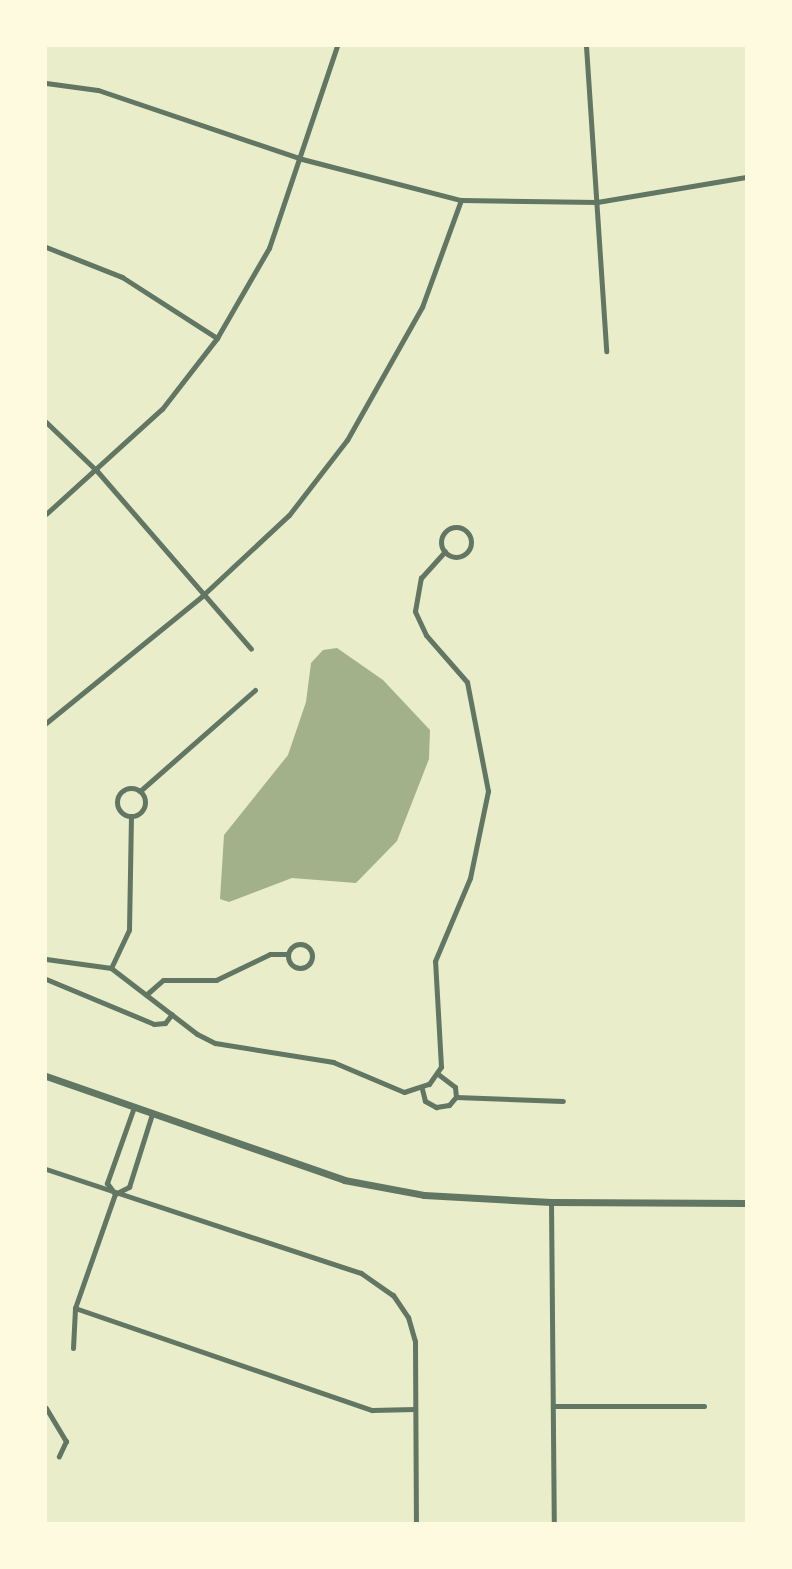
<!DOCTYPE html>
<html>
<head>
<meta charset="utf-8">
<style>
  body { margin:0 }
  #map { position:relative; width:792px; height:1569px; overflow:hidden; background:#e9edc9; font-family:"Fira Sans",sans-serif }
  div>[style] { position:absolute }
  .water>* { inset:0; background:#a3b18a }
  .minor>* { height:5px; margin:-2.5px; padding:0 2.5px; transform-origin:2.5px; border-radius:2.5px; background:#617663 }
  .minor>.ring { margin:-2.5px; padding:0; box-sizing:content-box; background:none; border:5px solid #617663; border-radius:50% }
  .tertiary>* { height:7px; margin:-3.5px; padding:0 3.5px; transform-origin:3.5px; border-radius:3.5px; background:#617663 }
  span { translate:-50% -50%; white-space:nowrap; text-align:center; line-height:1.15; -webkit-text-stroke:7px #fefae0; paint-order:stroke }
  .frame { position:absolute; inset:0; border:47px solid #fefae0; pointer-events:none }
</style>
</head>
<body>
<div id="map">
  <div class="water">
    <i style="clip-path:polygon(337px 648px,383px 680px,430px 730px,429px 759px,397px 841px,356px 883px,292px 878px,229px 902px,220px 899px,224px 835px,288px 755px,306px 702px,311px 663px,323px 650px)"></i>
  </div>
  <div class="minor">
    <i style="left:586px;top:46px;width:306px;rotate:86.2deg"></i>
    <i style="left:46px;top:83px;width:52px;rotate:7.7deg"></i>
    <i style="left:98px;top:90px;width:215px;rotate:18.7deg"></i>
    <i style="left:302px;top:159px;width:164px;rotate:14.5deg"></i>
    <i style="left:461px;top:200px;width:136px;rotate:0.8deg"></i>
    <i style="left:597px;top:202px;width:151px;rotate:-9.5deg"></i>
    <i style="left:46px;top:247px;width:82px;rotate:21.5deg"></i>
    <i style="left:122px;top:277px;width:113px;rotate:32.7deg"></i>
    <i style="left:46px;top:422px;width:71px;rotate:43.9deg"></i>
    <i style="left:97px;top:471px;width:235px;rotate:49.1deg"></i>
    <i style="left:46px;top:514px;width:156px;rotate:-42.2deg"></i>
    <i style="left:162px;top:409px;width:90px;rotate:-52.2deg"></i>
    <i style="left:217px;top:338px;width:104px;rotate:-60deg"></i>
    <i style="left:269px;top:248px;width:213px;rotate:-71.4deg"></i>
    <i class="ring" style="left:441px;top:527px;width:25px;height:25px"></i>
    <i style="left:46px;top:723px;width:201px;rotate:-39.1deg"></i>
    <i style="left:202px;top:596px;width:119px;rotate:-43deg"></i>
    <i style="left:289px;top:515px;width:95px;rotate:-52.3deg"></i>
    <i style="left:347px;top:440px;width:153px;rotate:-60.6deg"></i>
    <i style="left:422px;top:307px;width:114px;rotate:-70deg"></i>
    <i class="ring" style="left:117px;top:788px;width:23px;height:23px"></i>
    <i style="left:140px;top:791px;width:153px;rotate:-41.3deg"></i>
    <i class="ring" style="left:288px;top:944px;width:19px;height:19px"></i>
    <i style="left:46px;top:959px;width:66px;rotate:7.9deg"></i>
    <i style="left:111px;top:968px;width:108px;rotate:37.5deg"></i>
    <i style="left:197px;top:1034px;width:20px;rotate:27deg"></i>
    <i style="left:215px;top:1043px;width:120px;rotate:9.1deg"></i>
    <i style="left:333px;top:1062px;width:77px;rotate:22.9deg"></i>
    <i style="left:404px;top:1092px;width:26px;rotate:-18deg"></i>
    <i style="left:429px;top:1084px;width:21px;rotate:-55deg"></i>
    <i style="left:441px;top:1067px;width:106px;rotate:-93.2deg"></i>
    <i style="left:435px;top:961px;width:90px;rotate:-67.1deg"></i>
    <i style="left:470px;top:878px;width:89px;rotate:-78.3deg"></i>
    <i style="left:488px;top:791px;width:111px;rotate:-100.9deg"></i>
    <i style="left:467px;top:682px;width:62px;rotate:-131.1deg"></i>
    <i style="left:426px;top:635px;width:26px;rotate:-115deg"></i>
    <i style="left:415px;top:611px;width:34px;rotate:-80deg"></i>
    <i style="left:421px;top:578px;width:36px;rotate:-48deg"></i>
    <i style="left:111px;top:968px;width:42px;rotate:-64.7deg"></i>
    <i style="left:129px;top:930px;width:114px;rotate:-89deg"></i>
    <i style="left:46px;top:979px;width:117px;rotate:22.6deg"></i>
    <i style="left:154px;top:1024px;width:11px;rotate:-5deg"></i>
    <i style="left:165px;top:1023px;width:11px;rotate:-52deg"></i>
    <i style="left:147px;top:994px;width:21px;rotate:-41deg"></i>
    <i style="left:163px;top:980px;width:53px"></i>
    <i style="left:216px;top:980px;width:60px;rotate:-25.7deg"></i>
    <i style="left:270px;top:954px;width:18px"></i>
    <i style="left:422px;top:1089px;width:12px;rotate:76deg"></i>
    <i style="left:425px;top:1101px;width:13px;rotate:29deg"></i>
    <i style="left:436px;top:1107px;width:13px;rotate:-9deg"></i>
    <i style="left:449px;top:1105px;width:11px;rotate:-49deg"></i>
    <i style="left:456px;top:1097px;width:10px;rotate:-96deg"></i>
    <i style="left:455px;top:1087px;width:21px;rotate:-143deg"></i>
    <i style="left:456px;top:1097px;width:107px;rotate:2.1deg"></i>
    <i style="left:134px;top:1107px;width:81px;rotate:109.6deg"></i>
    <i style="left:107px;top:1183px;width:14px;rotate:54deg"></i>
    <i style="left:115px;top:1194px;width:16px;rotate:-27deg"></i>
    <i style="left:129px;top:1187px;width:77px;rotate:-72.5deg"></i>
    <i style="left:46px;top:1169px;width:332px;rotate:18.3deg"></i>
    <i style="left:361px;top:1273px;width:39px;rotate:35deg"></i>
    <i style="left:393px;top:1295px;width:27px;rotate:56deg"></i>
    <i style="left:408px;top:1317px;width:25px;rotate:74deg"></i>
    <i style="left:415px;top:1341px;width:183px;rotate:89.7deg"></i>
    <i style="left:551px;top:1202px;width:322px;rotate:89.5deg"></i>
    <i style="left:75px;top:1308px;width:314px;rotate:19deg"></i>
    <i style="left:372px;top:1410px;width:43px;rotate:-1.3deg"></i>
    <i style="left:73px;top:1348px;width:40px;rotate:-87.1deg"></i>
    <i style="left:75px;top:1308px;width:121px;rotate:-70.7deg"></i>
    <i style="left:553px;top:1406px;width:151px"></i>
    <i style="left:46px;top:1408px;width:39px;rotate:59deg"></i>
    <i style="left:66px;top:1441px;width:17px;rotate:115deg"></i>
  </div>
  <div class="tertiary">
    <i style="left:46px;top:1076px;width:316px;rotate:19.2deg"></i>
    <i style="left:344px;top:1180px;width:81px;rotate:10.6deg"></i>
    <i style="left:424px;top:1195px;width:127px;rotate:3.2deg"></i>
    <i style="left:551px;top:1202px;width:195px;rotate:0.3deg"></i>
  </div>
  <div class="frame"></div>
</div>
</body>
</html>
